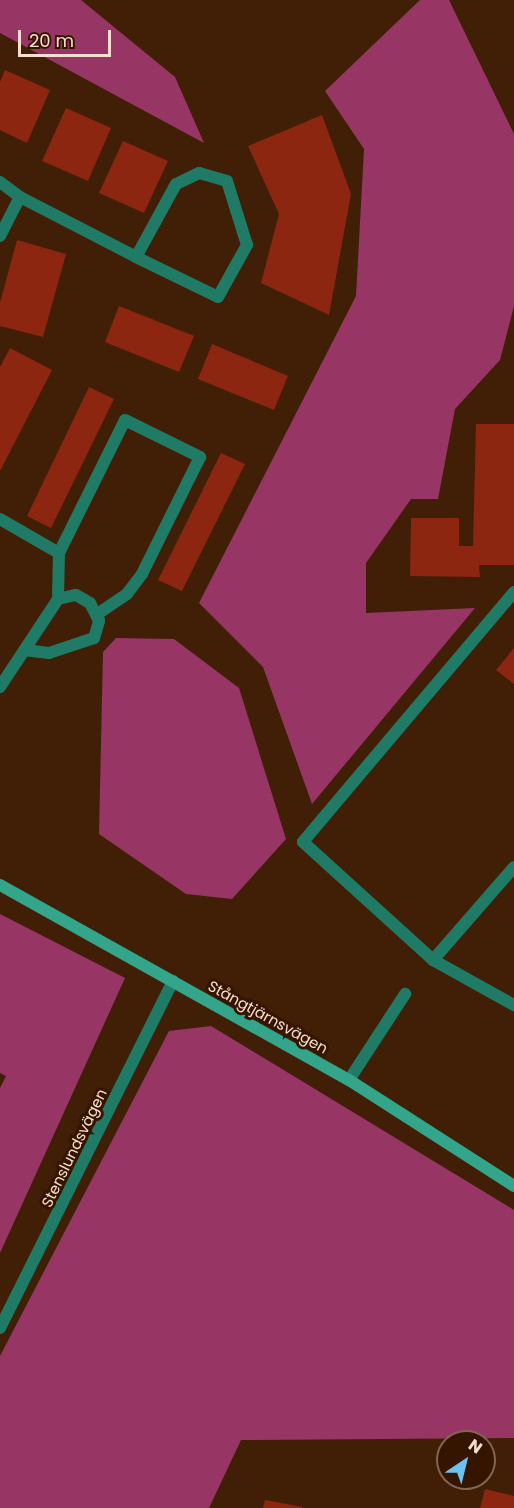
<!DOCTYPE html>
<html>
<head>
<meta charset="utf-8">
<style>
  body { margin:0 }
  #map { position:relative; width:514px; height:1508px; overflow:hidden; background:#401f06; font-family:Poppins,sans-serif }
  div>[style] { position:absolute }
  .forest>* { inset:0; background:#973565 }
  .building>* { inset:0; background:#8c2610 }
  .lane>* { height:12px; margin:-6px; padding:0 6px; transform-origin:6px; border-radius:6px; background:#1f7b66 }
  .street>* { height:12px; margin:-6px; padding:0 6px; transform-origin:6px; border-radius:6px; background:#1f7b66 }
  .secondary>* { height:12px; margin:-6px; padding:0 6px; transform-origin:6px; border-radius:6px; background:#32a58a }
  span { translate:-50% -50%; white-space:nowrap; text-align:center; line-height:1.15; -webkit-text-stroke:6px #351500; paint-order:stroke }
  .street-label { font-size:15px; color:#f6dfd1 }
  .north { position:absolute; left:436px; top:1430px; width:60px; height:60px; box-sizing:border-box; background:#351500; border:2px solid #826654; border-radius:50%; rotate:35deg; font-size:16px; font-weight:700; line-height:24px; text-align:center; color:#f6dfd1 }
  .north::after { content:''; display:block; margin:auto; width:21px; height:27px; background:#6bc3f2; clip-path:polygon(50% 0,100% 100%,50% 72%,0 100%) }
  .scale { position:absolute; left:18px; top:30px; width:93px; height:27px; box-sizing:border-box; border:3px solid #f6dfd1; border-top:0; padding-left:8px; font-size:18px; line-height:21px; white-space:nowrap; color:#f6dfd1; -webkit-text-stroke:4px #351500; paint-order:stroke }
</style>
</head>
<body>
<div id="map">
  <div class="forest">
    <i style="clip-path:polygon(0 0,81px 0,175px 77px,204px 143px,0 33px)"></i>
    <i style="clip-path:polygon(420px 0,449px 0,514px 134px,514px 306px,500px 360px,455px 409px,438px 499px,411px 499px,366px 563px,366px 613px,475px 608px,312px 804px,263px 667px,199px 603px,356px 296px,364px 149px,325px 91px)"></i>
    <i style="clip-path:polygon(116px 638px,174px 639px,239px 688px,286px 839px,232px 899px,186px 894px,99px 834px,103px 652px)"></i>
    <i style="clip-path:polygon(0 914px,125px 978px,0 1253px,0 1088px,6px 1076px,0 1073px)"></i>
    <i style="clip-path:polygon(211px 1026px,514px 1210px,514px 1438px,241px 1440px,209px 1508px,0 1508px,0 1356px,169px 1031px)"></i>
  </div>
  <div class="building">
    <i style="clip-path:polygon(5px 70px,50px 90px,27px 143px,0 130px,0 82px)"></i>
    <i style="clip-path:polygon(66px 108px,111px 128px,88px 181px,42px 161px)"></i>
    <i style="clip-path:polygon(322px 115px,351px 194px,329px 315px,261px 283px,279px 214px,248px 146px)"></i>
    <i style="clip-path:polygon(123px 141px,168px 161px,144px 213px,99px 193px)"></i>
    <i style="clip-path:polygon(17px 240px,66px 254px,43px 337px,0 326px,0 303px)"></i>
    <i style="clip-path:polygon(119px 306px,194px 336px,179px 372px,105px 342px)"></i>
    <i style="clip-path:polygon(212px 344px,288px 376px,274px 410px,198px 379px)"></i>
    <i style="clip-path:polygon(10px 348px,52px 370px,0 471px,0 367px)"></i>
    <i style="clip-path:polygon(89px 387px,114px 399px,51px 528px,27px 516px)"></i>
    <i style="clip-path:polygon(476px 424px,514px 424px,514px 565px,479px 565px,480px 577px,410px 576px,411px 518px,459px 518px,459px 546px,473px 546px)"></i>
    <i style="clip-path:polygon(221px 453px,245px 464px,182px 591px,158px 580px)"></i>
    <i style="clip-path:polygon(514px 648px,514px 684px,496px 670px)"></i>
    <i style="clip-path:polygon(485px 1489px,514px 1496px,514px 1508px,480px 1508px)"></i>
    <i style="clip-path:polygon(265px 1500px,302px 1507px,302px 1508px,263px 1508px)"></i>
  </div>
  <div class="lane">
    <i style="left:0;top:182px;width:25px;rotate:37deg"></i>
    <i style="left:20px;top:197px;width:131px;rotate:27.3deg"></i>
    <i style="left:136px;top:257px;width:91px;rotate:26deg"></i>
    <i style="left:218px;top:297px;width:60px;rotate:-60.9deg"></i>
    <i style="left:247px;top:245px;width:67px;rotate:-107.4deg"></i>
    <i style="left:227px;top:181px;width:29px;rotate:-164deg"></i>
    <i style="left:199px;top:173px;width:25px;rotate:154deg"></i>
    <i style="left:176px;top:184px;width:83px;rotate:118.7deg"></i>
    <i style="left:0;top:236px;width:44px;rotate:-62.9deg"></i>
    <i style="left:0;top:519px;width:68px;rotate:30deg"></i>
    <i style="left:514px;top:592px;width:327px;rotate:130.2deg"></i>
    <i style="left:303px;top:842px;width:176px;rotate:42.2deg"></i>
    <i style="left:433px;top:960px;width:93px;rotate:29.1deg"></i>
    <i style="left:58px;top:599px;width:46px;rotate:-88.8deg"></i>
    <i style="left:59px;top:553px;width:148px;rotate:-63.6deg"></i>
    <i style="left:125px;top:420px;width:84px;rotate:26.3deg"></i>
    <i style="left:200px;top:457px;width:131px;rotate:116.4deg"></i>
    <i style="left:142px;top:574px;width:25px;rotate:127deg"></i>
    <i style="left:127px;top:594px;width:37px;rotate:146deg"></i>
    <i style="left:433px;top:960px;width:123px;rotate:-48.9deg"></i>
    <i style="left:349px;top:1080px;width:103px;rotate:-56.9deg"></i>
  </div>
  <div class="street">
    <i style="left:0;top:687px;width:105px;rotate:-56.6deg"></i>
    <i style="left:58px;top:599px;width:18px;rotate:-13deg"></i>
    <i style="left:76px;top:595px;width:16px;rotate:30deg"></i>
    <i style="left:90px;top:603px;width:20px;rotate:63deg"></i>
    <i style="left:99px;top:621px;width:18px;rotate:106deg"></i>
    <i style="left:94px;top:638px;width:47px;rotate:161.6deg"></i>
    <i style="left:49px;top:653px;width:23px;rotate:-173deg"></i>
    <i style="left:0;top:1328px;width:388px;rotate:-63.5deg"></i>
  </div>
  <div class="secondary">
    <i style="left:0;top:885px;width:400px;rotate:29.2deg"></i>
    <i style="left:349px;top:1080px;width:196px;rotate:32.7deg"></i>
  </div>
  <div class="street-label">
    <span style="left:268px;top:1017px;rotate:29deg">Stångtjärnsvägen</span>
    <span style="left:74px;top:1148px;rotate:-64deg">Stenslundsvägen</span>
  </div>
  <div class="north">N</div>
  <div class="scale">20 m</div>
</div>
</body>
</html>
